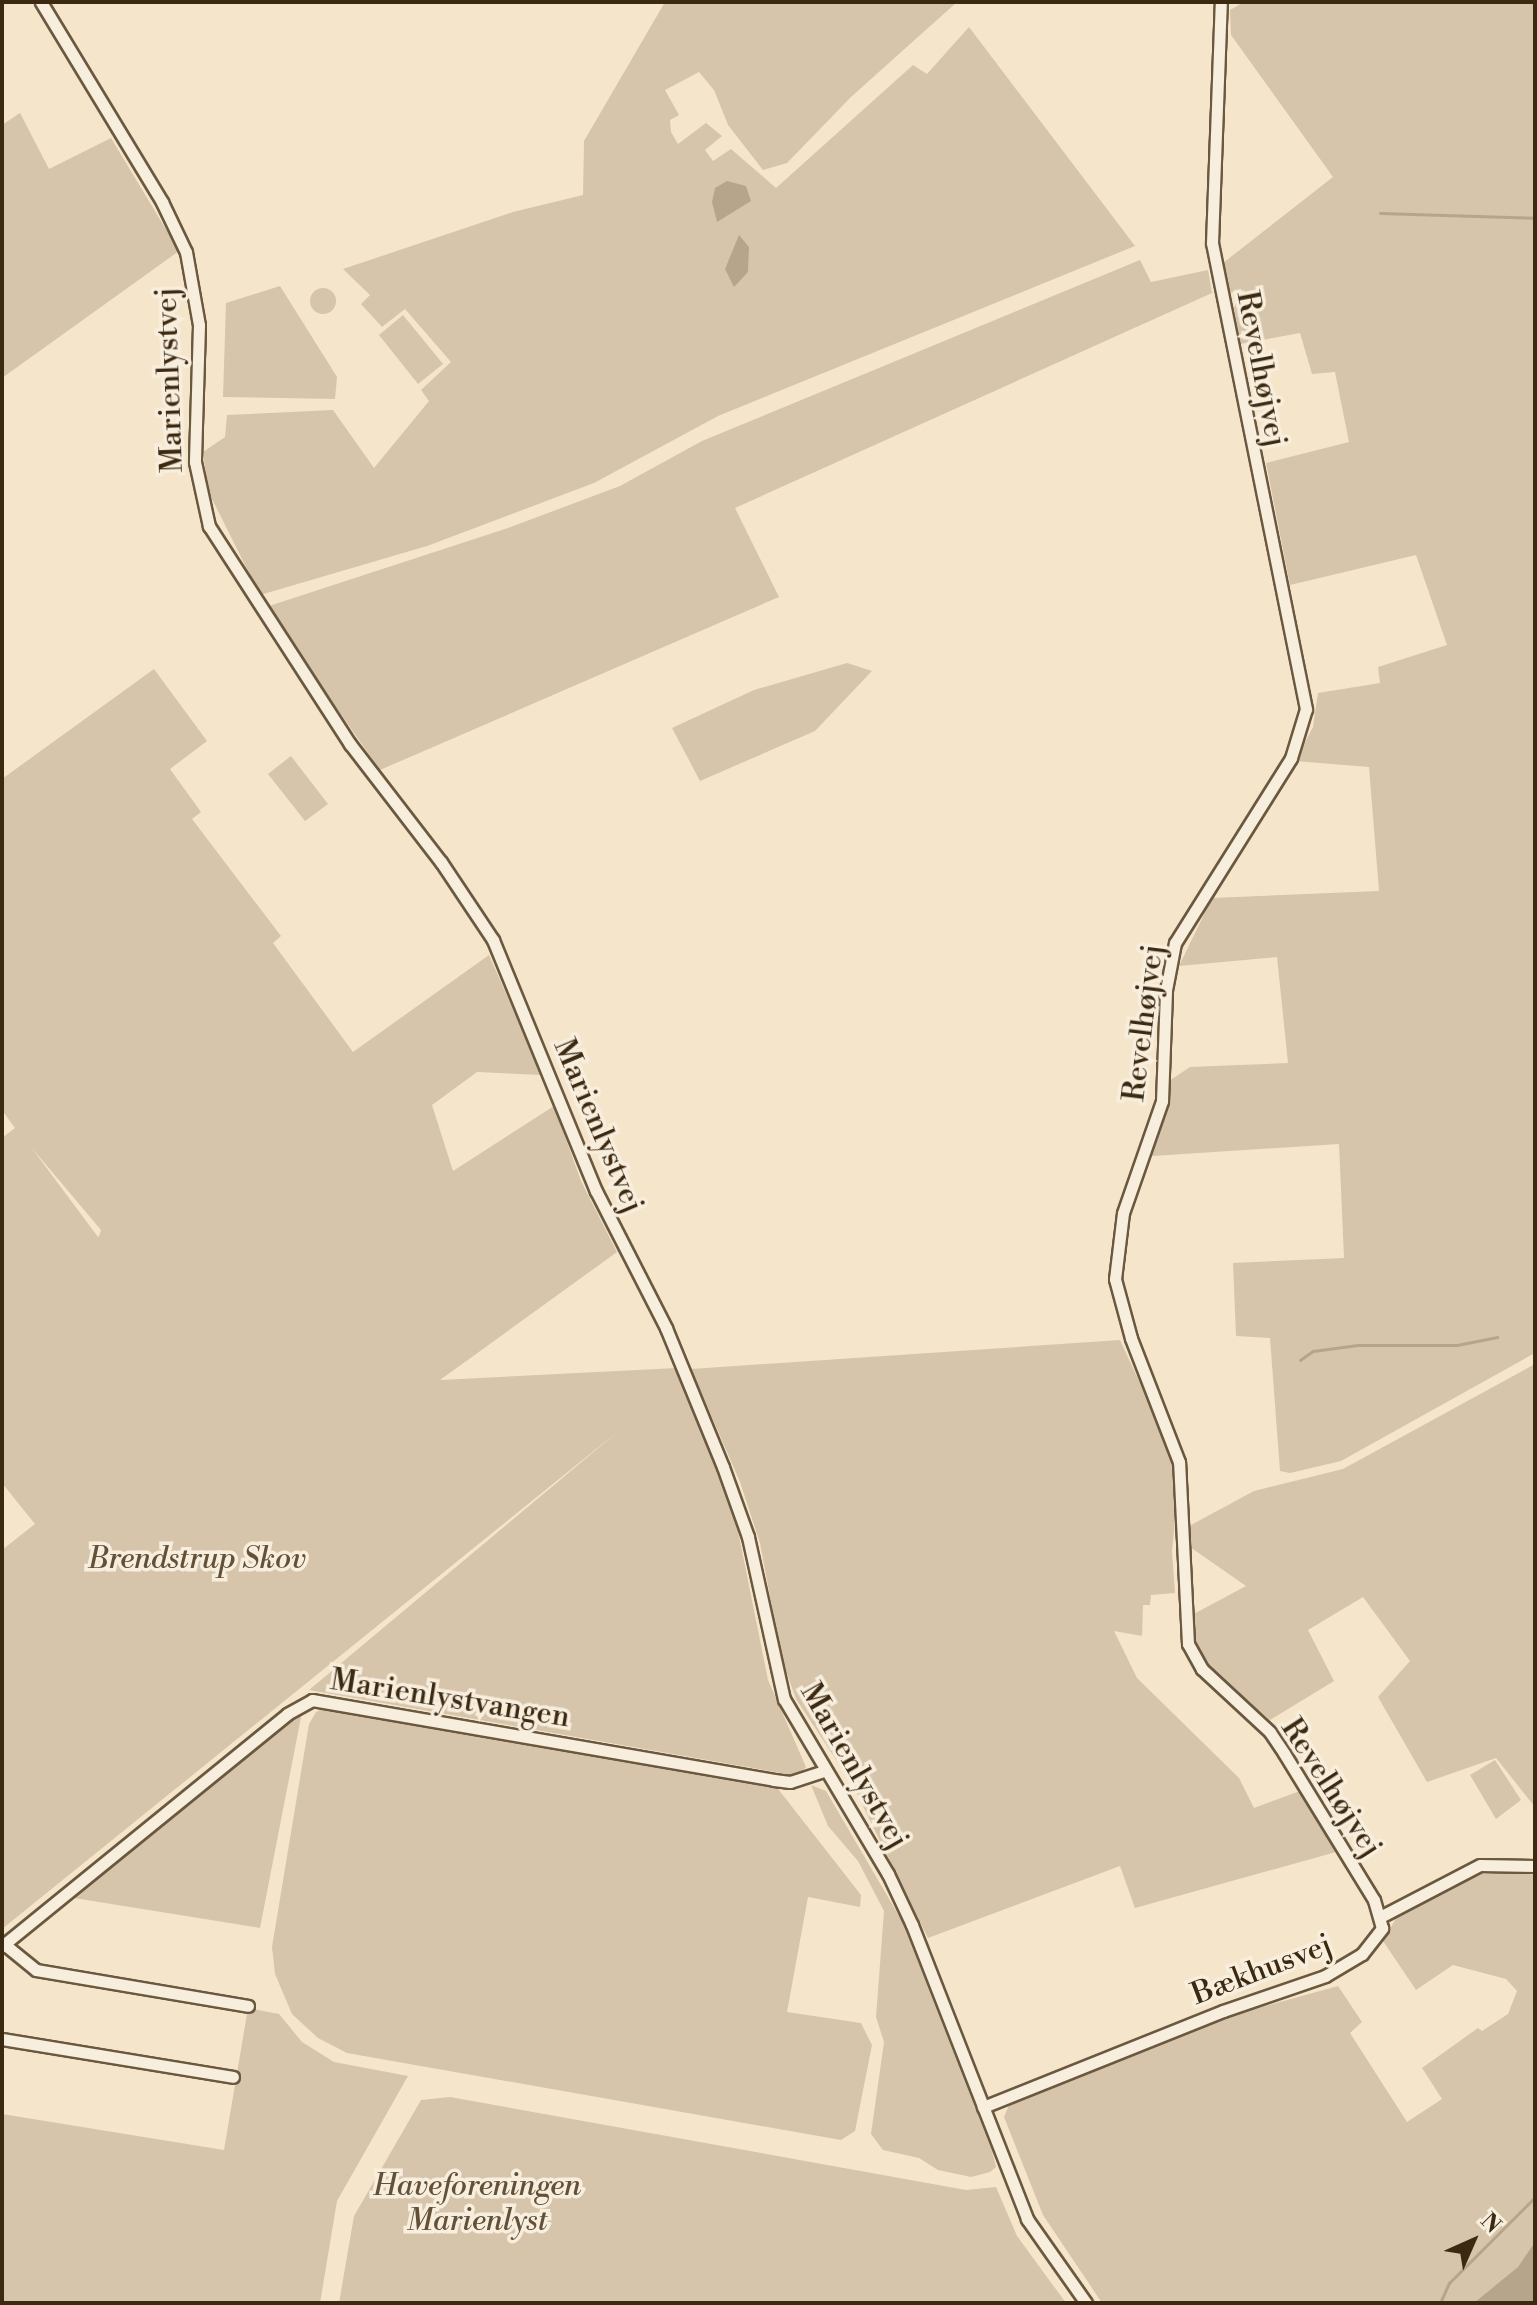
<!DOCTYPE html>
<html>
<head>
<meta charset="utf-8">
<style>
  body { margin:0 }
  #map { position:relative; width:1537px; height:2305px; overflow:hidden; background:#f5e5ca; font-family:"Libre Bodoni",serif }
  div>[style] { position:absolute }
  .green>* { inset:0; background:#d6c5ab }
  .round { border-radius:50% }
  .water>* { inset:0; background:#b6a58b }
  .stream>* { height:3px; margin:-1.5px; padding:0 1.5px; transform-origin:1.5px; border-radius:1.5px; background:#b6a58b }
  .roads { filter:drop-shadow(2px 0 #6a583f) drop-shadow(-2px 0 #6a583f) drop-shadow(0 2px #6a583f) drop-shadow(0 -2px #6a583f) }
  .minor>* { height:11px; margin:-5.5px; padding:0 5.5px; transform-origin:5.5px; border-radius:5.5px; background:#f8eedd }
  span { translate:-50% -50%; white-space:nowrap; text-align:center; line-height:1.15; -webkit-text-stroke:7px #f8eedd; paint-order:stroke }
  .street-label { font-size:30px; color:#3c2911 }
  .park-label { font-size:30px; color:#625038; font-style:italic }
  .frame { position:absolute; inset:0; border:4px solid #3c2911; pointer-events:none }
  .north { position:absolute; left:1433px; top:2201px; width:80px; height:80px; -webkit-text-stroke:6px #f8eedd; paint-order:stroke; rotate:45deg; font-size:22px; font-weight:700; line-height:32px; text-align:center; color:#3c2911 }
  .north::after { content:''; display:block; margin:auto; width:28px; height:36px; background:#3c2911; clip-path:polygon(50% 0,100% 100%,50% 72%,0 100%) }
</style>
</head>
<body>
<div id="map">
  <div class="green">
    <i style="clip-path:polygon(665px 2px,957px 2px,851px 97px,787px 163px,763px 170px,728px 125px,714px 90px,699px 72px,665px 90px,679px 115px,670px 120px,671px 132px,678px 144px,706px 123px,722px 136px,705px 150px,713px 161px,731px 149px,776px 188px,913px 65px,927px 74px,969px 27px,1135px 246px,718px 416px,594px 483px,427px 546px,260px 595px,208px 491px,203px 452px,225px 437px,227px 415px,333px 410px,374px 468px,429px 401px,421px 390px,451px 362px,405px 309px,382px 327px,361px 304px,370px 295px,343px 269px,513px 212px,583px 195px,584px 141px)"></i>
    <i style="clip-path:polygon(1244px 2px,1535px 2px,1535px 1353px,1341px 1461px,1290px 1473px,1280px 1471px,1270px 1338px,1236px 1336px,1233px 1263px,1344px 1258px,1339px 1144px,1152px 1156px,1169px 1081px,1190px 1067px,1288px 1063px,1277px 957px,1179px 966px,1212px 898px,1379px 891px,1369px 767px,1295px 761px,1313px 727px,1318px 693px,1380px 683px,1378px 667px,1447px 645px,1416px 555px,1290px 585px,1266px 463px,1349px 442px,1335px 372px,1312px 374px,1300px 333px,1240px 344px,1234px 307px,1245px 290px,1228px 293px,1223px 263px,1333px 177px,1231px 35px,1230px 10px)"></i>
    <i style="clip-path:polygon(20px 113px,49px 169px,111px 138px,179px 251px,2px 378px,2px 125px)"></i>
    <i style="clip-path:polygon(1140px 260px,1151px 282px,1208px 270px,1212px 293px,735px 508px,779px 597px,380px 770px,266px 607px,508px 528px,620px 486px,702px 441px)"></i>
    <i style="clip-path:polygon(280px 286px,337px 377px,335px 399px,223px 397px,226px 303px)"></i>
    <i class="round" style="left:310px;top:288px;width:26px;height:26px"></i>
    <i style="clip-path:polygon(403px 315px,443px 364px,418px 384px,379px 335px)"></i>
    <i style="clip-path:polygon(847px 663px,872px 671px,815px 731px,700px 781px,672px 728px,754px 690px)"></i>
    <i style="clip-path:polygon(evenodd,154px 669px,207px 741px,170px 769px,201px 812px,192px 819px,281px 936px,273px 943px,353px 1052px,489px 955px,542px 1075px,477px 1072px,432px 1105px,453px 1171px,554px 1106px,581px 1181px,617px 1252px,440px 1380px,677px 1368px,735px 1516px,768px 1680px,806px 1767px,798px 1776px,309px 1690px,621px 1429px,2px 1929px,2px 1550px,35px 1524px,2px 1483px,2px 1138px,15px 1128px,2px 1110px,2px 779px,154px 669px,31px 1147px,101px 1230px,99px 1236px,98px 1237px,31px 1147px)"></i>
    <i style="clip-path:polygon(291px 756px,328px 804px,305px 821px,268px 774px)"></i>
    <i style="clip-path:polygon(1120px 1340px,1170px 1448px,1177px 1501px,1172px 1551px,1175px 1593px,1151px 1595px,1150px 1605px,1143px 1605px,1142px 1636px,1114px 1631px,1137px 1678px,1239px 1778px,1254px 1808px,1300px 1791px,1336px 1852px,1135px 1908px,1120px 1866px,928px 1938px,852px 1784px,796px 1699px,782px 1660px,760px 1543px,740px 1482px,691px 1369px)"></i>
    <i style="clip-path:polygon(1535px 1364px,1535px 1807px,1496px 1758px,1427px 1782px,1378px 1697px,1410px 1661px,1363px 1597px,1308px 1630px,1334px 1681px,1270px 1720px,1215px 1673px,1195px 1649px,1190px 1616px,1246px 1586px,1190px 1547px,1191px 1525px,1254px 1491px,1343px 1469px)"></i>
    <i style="clip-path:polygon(328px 1707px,775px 1785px,861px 1895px,860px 1907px,808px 1897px,787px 2012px,861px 2023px,872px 2045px,855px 2131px,841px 2140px,347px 2053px,318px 2038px,292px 2014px,275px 1974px,272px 1947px,309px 1724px,316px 1712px)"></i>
    <i style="clip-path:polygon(302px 1712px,260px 1928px,74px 1898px,75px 1893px)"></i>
    <i style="clip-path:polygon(1495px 1760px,1521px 1800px,1496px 1819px,1470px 1775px)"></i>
    <i style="clip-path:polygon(811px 1785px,826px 1791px,902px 1921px,992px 2151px,996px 2167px,990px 2172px,971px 2177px,938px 2170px,919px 2158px,883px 2150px,871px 2134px,884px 2042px,876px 2017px,884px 1911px,858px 1861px,828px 1826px)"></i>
    <i style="clip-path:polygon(1494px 1868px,1535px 1875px,1535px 2303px,1102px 2303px,1043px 2215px,1004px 2117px,1009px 2105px,1211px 2021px,1338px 1986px,1362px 2022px,1350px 2033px,1407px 2122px,1442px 2099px,1422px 2068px,1478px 2028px,1482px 2031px,1508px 2014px,1517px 1991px,1506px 1979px,1453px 1965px,1416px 1990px,1383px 1941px,1399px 1913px)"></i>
    <i style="clip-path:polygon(248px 2008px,279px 2014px,302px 2042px,334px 2062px,408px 2076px,337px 2201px,320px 2303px,2px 2303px,2px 2114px,224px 2150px)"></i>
    <i style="clip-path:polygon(450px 2097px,966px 2190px,996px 2187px,1017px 2236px,1066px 2303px,339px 2303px,354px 2216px,421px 2100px)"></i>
  </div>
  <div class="water">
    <i style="clip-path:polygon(727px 181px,746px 186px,751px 201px,717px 222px,712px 202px,715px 188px)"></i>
    <i style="clip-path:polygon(739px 235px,749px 247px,748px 272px,734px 287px,725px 269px)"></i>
    <i style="clip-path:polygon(1535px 2242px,1535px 2303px,1474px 2303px,1518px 2267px)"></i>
  </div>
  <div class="stream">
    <i style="left:1380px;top:213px;width:155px;rotate:1.8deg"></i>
    <i style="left:1300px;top:1360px;width:16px;rotate:-35deg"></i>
    <i style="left:1313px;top:1351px;width:45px;rotate:-7.6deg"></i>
    <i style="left:1358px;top:1345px;width:99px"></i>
    <i style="left:1457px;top:1345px;width:41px;rotate:-11.3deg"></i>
    <i style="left:1440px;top:2303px;width:22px;rotate:-66deg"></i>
    <i style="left:1449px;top:2283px;width:122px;rotate:-45deg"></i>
  </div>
  <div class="roads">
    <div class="minor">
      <i style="left:41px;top:2px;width:234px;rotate:58.8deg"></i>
      <i style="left:162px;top:202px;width:55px;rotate:64.4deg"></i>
      <i style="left:186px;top:252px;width:74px;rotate:79.9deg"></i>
      <i style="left:199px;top:325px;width:137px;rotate:91.7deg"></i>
      <i style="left:195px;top:462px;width:66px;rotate:77.7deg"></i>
      <i style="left:209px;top:526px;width:260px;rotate:57.1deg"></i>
      <i style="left:350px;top:744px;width:149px;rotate:52.4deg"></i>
      <i style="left:441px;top:862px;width:94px;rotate:56.3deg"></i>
      <i style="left:493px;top:940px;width:271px;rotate:67.7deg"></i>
      <i style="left:596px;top:1191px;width:154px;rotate:62.9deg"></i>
      <i style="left:666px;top:1328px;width:150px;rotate:67.7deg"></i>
      <i style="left:723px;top:1467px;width:74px;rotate:70.3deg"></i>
      <i style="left:748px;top:1537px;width:166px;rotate:77.5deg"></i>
      <i style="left:784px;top:1699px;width:204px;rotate:59.3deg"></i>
      <i style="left:888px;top:1874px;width:56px;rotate:64.8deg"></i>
      <i style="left:912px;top:1925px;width:316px;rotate:68.6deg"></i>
      <i style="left:1027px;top:2219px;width:103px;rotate:54.9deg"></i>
      <i style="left:1382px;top:1916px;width:110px;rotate:-27.5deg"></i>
      <i style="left:1480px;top:1865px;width:55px;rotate:1deg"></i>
      <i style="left:4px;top:1944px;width:41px;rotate:39.1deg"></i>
      <i style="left:36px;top:1970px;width:215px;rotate:9.6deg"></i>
      <i style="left:2px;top:1946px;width:367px;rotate:-39.1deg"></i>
      <i style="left:287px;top:1714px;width:29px;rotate:-29deg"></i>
      <i style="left:312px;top:1700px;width:469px;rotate:9.8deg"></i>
      <i style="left:774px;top:1780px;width:16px;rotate:7deg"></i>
      <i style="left:790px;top:1782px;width:36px;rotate:-18deg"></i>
      <i style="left:2px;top:2039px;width:234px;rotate:9.3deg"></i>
      <i style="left:983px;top:2107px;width:258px;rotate:-21.8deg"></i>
      <i style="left:1223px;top:2011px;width:108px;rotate:-18.9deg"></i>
      <i style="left:1325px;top:1976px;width:43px;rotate:-30.7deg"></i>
      <i style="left:1362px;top:1954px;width:33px;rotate:-52deg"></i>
      <i style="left:1382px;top:1928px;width:29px;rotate:-106deg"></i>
      <i style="left:1374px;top:1900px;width:172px;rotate:-121.5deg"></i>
      <i style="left:1284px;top:1753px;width:25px;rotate:-124deg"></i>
      <i style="left:1270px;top:1732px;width:93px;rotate:-137.2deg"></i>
      <i style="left:1202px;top:1669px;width:29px;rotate:-119deg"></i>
      <i style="left:1188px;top:1644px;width:182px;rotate:-92.8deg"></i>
      <i style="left:1179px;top:1462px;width:133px;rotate:-111.2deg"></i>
      <i style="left:1131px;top:1338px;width:61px;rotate:-105.2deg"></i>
      <i style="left:1115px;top:1279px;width:66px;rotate:-83.1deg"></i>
      <i style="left:1123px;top:1213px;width:119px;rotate:-70.8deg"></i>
      <i style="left:1162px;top:1101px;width:111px;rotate:-87.9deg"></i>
      <i style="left:1166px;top:990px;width:48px;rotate:-79.2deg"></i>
      <i style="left:1175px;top:943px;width:218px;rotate:-57.9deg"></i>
      <i style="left:1291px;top:758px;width:51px;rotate:-73deg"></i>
      <i style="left:1306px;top:709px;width:475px;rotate:-101.4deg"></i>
      <i style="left:1212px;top:243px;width:241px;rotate:-87.9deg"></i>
    </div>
  </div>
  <div class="street-label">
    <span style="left:1261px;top:369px;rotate:79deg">Revelhøjvej</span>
    <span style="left:170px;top:380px;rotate:-92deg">Marienlystvej</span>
    <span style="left:1144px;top:1023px;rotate:-83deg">Revelhøjvej</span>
    <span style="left:598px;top:1126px;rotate:67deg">Marienlystvej</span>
    <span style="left:450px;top:1699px;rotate:9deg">Marienlystvangen</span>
    <span style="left:854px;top:1766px;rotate:60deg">Marienlystvej</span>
    <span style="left:1331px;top:1788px;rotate:57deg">Revelhøjvej</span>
    <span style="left:1262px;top:1970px;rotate:-21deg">Bækhusvej</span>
  </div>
  <div class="park-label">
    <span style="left:197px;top:1559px">Brendstrup Skov</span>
    <span style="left:477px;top:2203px">Haveforeningen<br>Marienlyst</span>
  </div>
  <div class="frame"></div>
  <div class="north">N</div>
</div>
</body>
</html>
